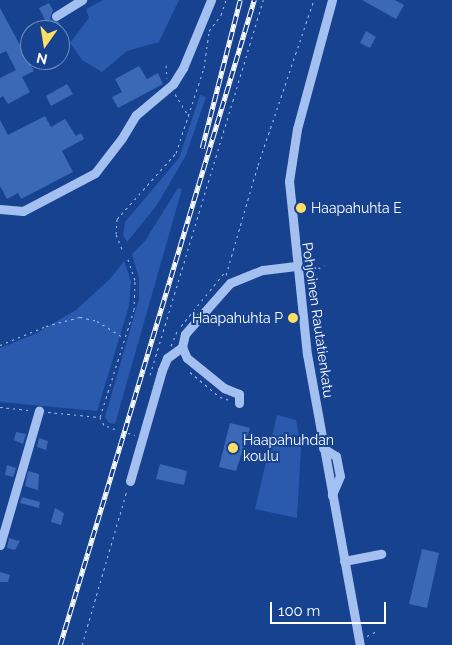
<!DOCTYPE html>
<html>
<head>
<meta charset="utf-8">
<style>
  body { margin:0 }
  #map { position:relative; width:452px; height:645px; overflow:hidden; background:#174290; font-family:Raleway,sans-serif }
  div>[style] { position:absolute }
  .green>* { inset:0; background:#295aae }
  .building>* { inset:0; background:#3b69b6 }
  .path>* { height:1px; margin-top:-0.5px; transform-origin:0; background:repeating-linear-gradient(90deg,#a4c0f0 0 2.5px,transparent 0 6.5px) }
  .minor>* { height:9px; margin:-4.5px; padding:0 4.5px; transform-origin:4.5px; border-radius:4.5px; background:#a4c0f0 }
  .rail>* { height:4.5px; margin-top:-2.25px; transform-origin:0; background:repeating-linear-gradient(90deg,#174290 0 8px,#fff 0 16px); box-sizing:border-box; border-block:1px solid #fff }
  .dots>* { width:14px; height:14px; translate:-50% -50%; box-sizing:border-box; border:2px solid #174290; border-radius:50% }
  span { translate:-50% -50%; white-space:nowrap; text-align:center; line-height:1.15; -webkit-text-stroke:4px #174290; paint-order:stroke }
  .poi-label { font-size:14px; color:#fff }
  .left { translate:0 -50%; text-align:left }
  .right { translate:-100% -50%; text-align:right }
  .street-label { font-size:14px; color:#fff }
  .north { position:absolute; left:20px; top:20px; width:50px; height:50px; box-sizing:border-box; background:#174290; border:1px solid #748ebc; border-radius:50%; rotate:193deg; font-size:14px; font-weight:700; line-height:20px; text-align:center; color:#fff }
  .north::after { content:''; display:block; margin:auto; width:18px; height:22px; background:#ffdf63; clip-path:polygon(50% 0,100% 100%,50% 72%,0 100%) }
  .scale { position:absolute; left:270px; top:602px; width:116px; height:22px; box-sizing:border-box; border:2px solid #fff; border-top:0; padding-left:6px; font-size:15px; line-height:18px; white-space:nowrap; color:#fff; -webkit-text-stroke:4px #174290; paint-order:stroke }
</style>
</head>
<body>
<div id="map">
  <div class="green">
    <i style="clip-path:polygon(103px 0,179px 0,159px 42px,127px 51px,102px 72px,82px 60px,70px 43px,89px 18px,86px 9px)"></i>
    <i style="clip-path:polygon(200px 95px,206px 97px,186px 155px,157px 205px,127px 242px,123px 235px,125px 222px,179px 158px)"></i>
    <i style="clip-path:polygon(178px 188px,182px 189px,115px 424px,109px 423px,105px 417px,139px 299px,139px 278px,132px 254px,145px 241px)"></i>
    <i style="clip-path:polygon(124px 261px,131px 281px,129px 306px,97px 411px,0 402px,0 348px,35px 334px,76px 310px,110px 279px)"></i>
    <i style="clip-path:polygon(277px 415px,296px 420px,301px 448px,297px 518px,255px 509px)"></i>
  </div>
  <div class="building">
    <i style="clip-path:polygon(362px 0,395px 0,404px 5px,396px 19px)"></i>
    <i style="clip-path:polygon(49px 3px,53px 10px,50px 19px,59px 22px,62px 28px,59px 30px,50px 30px,39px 8px)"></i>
    <i style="clip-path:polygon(0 8px,34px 71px,22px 77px,30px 92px,8px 104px,3px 96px,0 98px,0 78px,16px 70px,6px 51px,0 54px)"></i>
    <i style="clip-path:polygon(366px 31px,376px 37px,370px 48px,360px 43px)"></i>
    <i style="clip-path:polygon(139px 66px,147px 79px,158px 73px,163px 84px,118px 108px,112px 97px,122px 92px,115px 79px)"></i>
    <i style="clip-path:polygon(67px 84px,73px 94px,51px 106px,46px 96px)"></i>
    <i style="clip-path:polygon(45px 116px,51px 127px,65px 119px,76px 136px,81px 133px,84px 139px,62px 151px,73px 172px,21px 199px,18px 193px,7px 199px,0 186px,0 120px,8px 135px)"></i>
    <i style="clip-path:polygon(230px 423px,250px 428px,236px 471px,219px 467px)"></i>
    <i style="clip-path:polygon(16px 432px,26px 434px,23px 444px,14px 440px)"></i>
    <i style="clip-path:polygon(39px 438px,48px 441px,46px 450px,37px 447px)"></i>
    <i style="clip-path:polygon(160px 464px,187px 471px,184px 485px,156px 479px)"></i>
    <i style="clip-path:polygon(7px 465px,16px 468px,13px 477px,5px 475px)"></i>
    <i style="clip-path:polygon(28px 471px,39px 474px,38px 490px,25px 486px)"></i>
    <i style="clip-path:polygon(22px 497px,40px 502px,39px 508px,20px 503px)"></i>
    <i style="clip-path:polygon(55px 508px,64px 513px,61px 525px,51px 522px)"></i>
    <i style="clip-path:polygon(9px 538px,20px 541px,15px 550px,7px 548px)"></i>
    <i style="clip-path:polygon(422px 549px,439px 553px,427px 608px,409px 604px)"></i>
    <i style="clip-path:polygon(0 572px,10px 575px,8px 582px,0 582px)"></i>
  </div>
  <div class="path">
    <i style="left:166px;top:65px;width:13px;rotate:86deg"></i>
    <i style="left:175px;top:94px;width:26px;rotate:58deg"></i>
    <i style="left:122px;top:249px;width:16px;rotate:-112deg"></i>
    <i style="left:116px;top:234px;width:15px;rotate:-86deg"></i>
    <i style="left:117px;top:219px;width:89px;rotate:-48.2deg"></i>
    <i style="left:176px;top:153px;width:89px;rotate:-71.8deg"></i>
    <i style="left:204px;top:68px;width:37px;rotate:-82deg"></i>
    <i style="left:209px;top:31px;width:20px;rotate:-53deg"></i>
    <i style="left:221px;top:15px;width:16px;rotate:-72deg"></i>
    <i style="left:226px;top:275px;width:115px;rotate:-73.8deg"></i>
    <i style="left:258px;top:165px;width:174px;rotate:-71.3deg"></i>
    <i style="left:307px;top:275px;width:20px;rotate:-30deg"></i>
    <i style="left:181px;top:326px;width:68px;rotate:-50.9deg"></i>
    <i style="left:0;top:345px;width:50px;rotate:-22.4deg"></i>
    <i style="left:46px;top:326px;width:35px;rotate:-15deg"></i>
    <i style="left:80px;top:317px;width:17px;rotate:13deg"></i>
    <i style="left:97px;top:321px;width:31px;rotate:32deg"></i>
    <i style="left:171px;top:346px;width:16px;rotate:-68deg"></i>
    <i style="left:190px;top:372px;width:39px;rotate:40deg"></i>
    <i style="left:220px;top:397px;width:9px;rotate:18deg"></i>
    <i style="left:150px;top:375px;width:392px;rotate:-73.2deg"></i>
    <i style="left:0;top:407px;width:29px;rotate:6deg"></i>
    <i style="left:48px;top:412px;width:51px;rotate:5.6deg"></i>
    <i style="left:115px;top:429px;width:12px;rotate:-160deg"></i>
    <i style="left:104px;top:425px;width:9px;rotate:-117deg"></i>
    <i style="left:100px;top:417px;width:112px;rotate:-72.4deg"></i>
    <i style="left:134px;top:310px;width:30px;rotate:-88deg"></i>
    <i style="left:135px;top:280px;width:24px;rotate:-109deg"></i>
    <i style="left:128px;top:433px;width:7px;rotate:16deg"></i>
    <i style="left:367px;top:636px;width:11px;rotate:-27deg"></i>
    <i style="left:82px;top:645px;width:161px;rotate:-73.8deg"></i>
  </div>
  <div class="minor">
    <i style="left:332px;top:0;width:134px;rotate:105.2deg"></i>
    <i style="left:297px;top:129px;width:53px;rotate:98.7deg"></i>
    <i style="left:289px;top:181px;width:174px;rotate:84.1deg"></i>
    <i style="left:307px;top:354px;width:296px;rotate:79.7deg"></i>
    <i style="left:56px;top:16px;width:31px;rotate:-32deg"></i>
    <i style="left:0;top:209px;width:23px;rotate:5deg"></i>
    <i style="left:23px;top:211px;width:81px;rotate:-27.8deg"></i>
    <i style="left:95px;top:173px;width:44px;rotate:-52.4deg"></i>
    <i style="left:122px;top:138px;width:27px;rotate:-59deg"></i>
    <i style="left:136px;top:115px;width:48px;rotate:-40deg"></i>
    <i style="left:173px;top:84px;width:19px;rotate:-58deg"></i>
    <i style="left:183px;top:68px;width:74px;rotate:-67.6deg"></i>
    <i style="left:182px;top:347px;width:12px;rotate:66deg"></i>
    <i style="left:187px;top:358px;width:48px;rotate:39deg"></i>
    <i style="left:224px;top:388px;width:16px;rotate:22deg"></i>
    <i style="left:239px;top:394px;width:9px;rotate:90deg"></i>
    <i style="left:323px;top:448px;width:15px;rotate:32deg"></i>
    <i style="left:336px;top:456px;width:20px;rotate:79deg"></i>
    <i style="left:340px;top:476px;width:21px;rotate:113deg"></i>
    <i style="left:130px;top:481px;width:116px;rotate:-73.9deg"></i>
    <i style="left:162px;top:370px;width:13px;rotate:-67deg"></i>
    <i style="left:167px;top:358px;width:19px;rotate:-36deg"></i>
    <i style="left:182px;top:347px;width:13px;rotate:-77deg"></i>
    <i style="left:185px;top:334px;width:68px;rotate:-48.6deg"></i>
    <i style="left:230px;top:283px;width:35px;rotate:-22deg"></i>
    <i style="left:263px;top:270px;width:33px;rotate:-7deg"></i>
    <i style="left:0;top:545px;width:140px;rotate:-73.8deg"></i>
    <i style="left:344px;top:561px;width:38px;rotate:-11deg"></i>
  </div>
  <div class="rail">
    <i style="left:202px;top:148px;width:153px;rotate:-75.6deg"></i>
    <i style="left:60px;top:645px;width:674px;rotate:-73.26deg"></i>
  </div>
  <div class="dots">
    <i style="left:301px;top:208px;background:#ffdf63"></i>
    <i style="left:293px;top:318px;background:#ffdf63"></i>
    <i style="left:233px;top:448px;background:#ffdf63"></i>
  </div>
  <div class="poi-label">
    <span class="left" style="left:311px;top:208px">Haapahuhta E</span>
    <span class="right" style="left:283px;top:318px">Haapahuhta P</span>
    <span class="left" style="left:243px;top:448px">Haapahuhdan<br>koulu</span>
  </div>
  <div class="street-label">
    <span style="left:318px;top:320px;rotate:82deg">Pohjoinen Rautatienkatu</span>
  </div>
  <div class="north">N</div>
  <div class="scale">100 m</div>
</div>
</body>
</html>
